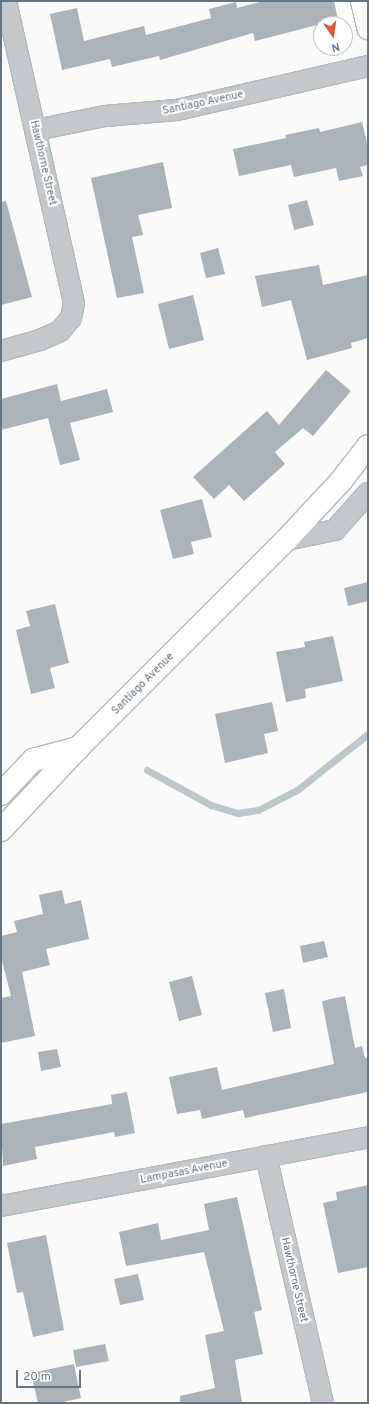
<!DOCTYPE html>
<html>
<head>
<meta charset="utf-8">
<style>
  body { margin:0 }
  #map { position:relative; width:369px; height:1404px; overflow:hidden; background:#fafaf8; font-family:Overpass,sans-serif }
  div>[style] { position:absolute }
  .stream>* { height:7px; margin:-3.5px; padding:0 3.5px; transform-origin:3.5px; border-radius:3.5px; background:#bbc7cb }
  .building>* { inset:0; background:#aab3b9 }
  .roads { filter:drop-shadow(1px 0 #b3babf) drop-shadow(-1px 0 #b3babf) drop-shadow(0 1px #b3babf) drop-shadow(0 -1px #b3babf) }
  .street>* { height:20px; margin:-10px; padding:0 10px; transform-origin:10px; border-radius:10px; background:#c3c8cc }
  .secondary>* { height:22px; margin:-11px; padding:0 11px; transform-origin:11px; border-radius:11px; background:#fff }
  span { translate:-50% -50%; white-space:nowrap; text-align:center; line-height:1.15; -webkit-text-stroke:4px #fff; paint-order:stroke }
  .street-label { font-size:11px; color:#657683 }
  .frame { position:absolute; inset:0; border:2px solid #657683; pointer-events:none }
  .north { position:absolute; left:313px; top:16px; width:40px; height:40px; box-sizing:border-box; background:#fff; border:1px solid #c1c8cd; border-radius:50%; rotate:167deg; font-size:11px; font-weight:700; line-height:16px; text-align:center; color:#657683 }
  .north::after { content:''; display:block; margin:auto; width:14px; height:18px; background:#e4572e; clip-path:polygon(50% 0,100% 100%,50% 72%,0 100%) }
  .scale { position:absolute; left:16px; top:1370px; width:65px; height:18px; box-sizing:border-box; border:2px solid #657683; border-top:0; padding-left:5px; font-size:12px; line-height:14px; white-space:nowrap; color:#657683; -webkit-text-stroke:3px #fff; paint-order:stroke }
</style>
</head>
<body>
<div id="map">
  <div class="stream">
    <i style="left:147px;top:770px;width:73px;rotate:28.7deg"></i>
    <i style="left:211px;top:805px;width:28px;rotate:17deg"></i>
    <i style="left:238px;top:813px;width:20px;rotate:-9deg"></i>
    <i style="left:258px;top:810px;width:44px;rotate:-27.1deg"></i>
    <i style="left:297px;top:790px;width:90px;rotate:-38.3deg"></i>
  </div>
  <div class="building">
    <i style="clip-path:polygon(264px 1px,334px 1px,339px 24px,321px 24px,255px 41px,253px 33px,160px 60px,159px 56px,112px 67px,110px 59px,62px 70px,50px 14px,77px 8px,84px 41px,144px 26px,146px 35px,211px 18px,209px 9px,236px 2px,237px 8px)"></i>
    <i style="clip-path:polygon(362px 122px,368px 147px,368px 165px,360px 167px,363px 176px,339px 181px,336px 168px,294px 177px,291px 165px,239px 176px,233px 149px,286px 138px,285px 135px,319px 128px,320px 132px)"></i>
    <i style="clip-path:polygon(163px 162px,172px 208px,138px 215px,143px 235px,132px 237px,144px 293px,117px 298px,91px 178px)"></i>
    <i style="clip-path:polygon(307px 200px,314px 225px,294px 230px,288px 205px)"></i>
    <i style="clip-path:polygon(6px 201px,32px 297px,1px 305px,1px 202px)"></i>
    <i style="clip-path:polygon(218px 248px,225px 274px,206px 278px,200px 253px)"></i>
    <i style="clip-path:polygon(319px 265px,323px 285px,368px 275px,368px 338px,351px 343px,352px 348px,307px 360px,291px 300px,262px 307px,255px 276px)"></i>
    <i style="clip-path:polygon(193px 295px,204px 340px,169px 349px,158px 304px)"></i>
    <i style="clip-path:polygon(326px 370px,351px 391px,313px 436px,303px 428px,275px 452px,285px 464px,244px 501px,229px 485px,214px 499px,193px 477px,267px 411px,279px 425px)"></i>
    <i style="clip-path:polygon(57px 384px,61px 401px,107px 389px,113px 412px,70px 423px,80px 460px,60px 465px,48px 418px,1px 430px,1px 399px)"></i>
    <i style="clip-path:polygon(202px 499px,212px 537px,191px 542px,194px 554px,173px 559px,160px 510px)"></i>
    <i style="clip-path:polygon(368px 582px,368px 601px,348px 606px,344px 588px)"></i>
    <i style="clip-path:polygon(55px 604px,69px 663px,50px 668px,55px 688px,31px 694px,16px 630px,30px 626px,26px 611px)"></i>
    <i style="clip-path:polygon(333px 636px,343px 681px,305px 689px,306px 698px,286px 702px,276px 652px,305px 647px,304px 642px)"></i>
    <i style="clip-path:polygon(272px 702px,278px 731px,264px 734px,268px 753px,225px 763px,215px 714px)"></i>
    <i style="clip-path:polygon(62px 890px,65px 904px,81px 900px,89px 939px,46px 949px,50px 965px,22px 972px,35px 1036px,1px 1043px,1px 998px,11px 996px,1px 957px,1px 936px,17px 932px,14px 921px,43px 914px,39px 895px)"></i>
    <i style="clip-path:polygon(324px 941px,328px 957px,303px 963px,300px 946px)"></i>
    <i style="clip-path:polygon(192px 976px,202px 1015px,179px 1021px,169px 982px)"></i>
    <i style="clip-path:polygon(284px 989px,291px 1028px,273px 1032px,265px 993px)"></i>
    <i style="clip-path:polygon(345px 996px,355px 1048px,362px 1046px,365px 1058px,368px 1058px,368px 1092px,245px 1118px,243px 1110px,202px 1119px,200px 1110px,177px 1114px,169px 1077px,217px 1067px,222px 1090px,334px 1064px,322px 1001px)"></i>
    <i style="clip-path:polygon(57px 1049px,61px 1067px,41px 1071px,38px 1052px)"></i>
    <i style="clip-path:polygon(127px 1092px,135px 1133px,115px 1137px,114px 1132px,35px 1147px,37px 1159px,3px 1166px,1px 1124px,112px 1104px,111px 1095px)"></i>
    <i style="clip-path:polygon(368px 1185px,368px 1267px,338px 1273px,323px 1203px,337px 1200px,336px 1192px)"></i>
    <i style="clip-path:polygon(237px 1197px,262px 1310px,254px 1312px,263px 1354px,235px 1360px,242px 1403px,180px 1403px,180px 1396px,215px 1388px,205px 1335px,224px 1331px,204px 1252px,126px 1266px,119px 1232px,158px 1223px,161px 1240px,209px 1230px,204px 1204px)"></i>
    <i style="clip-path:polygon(46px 1235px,64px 1330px,33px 1337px,23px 1292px,17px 1293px,7px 1243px)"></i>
    <i style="clip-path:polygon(138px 1274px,144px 1300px,120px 1305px,114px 1279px)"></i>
    <i style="clip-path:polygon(105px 1344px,109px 1361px,76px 1367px,73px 1350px)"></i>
    <i style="clip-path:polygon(74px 1364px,81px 1398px,59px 1403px,38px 1403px,31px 1373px)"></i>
  </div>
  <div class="roads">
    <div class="street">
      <i style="left:36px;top:130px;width:70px;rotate:-11.5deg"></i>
      <i style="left:105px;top:116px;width:72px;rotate:-4.8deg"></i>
      <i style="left:177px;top:110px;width:196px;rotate:-13deg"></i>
      <i style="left:1px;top:351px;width:41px;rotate:-15.8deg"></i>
      <i style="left:40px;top:340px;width:22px;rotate:-24deg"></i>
      <i style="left:60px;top:331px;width:17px;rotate:-50deg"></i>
      <i style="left:71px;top:318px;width:15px;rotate:-79deg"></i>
      <i style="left:74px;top:303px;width:310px;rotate:-102.7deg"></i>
      <i style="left:286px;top:540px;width:50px;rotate:-11.5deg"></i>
      <i style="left:335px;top:530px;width:50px;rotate:-48.3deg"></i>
      <i style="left:266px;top:1156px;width:253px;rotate:77deg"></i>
      <i style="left:1px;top:1206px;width:373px;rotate:-10.6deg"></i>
    </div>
    <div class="secondary">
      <i style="left:362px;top:1px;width:28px;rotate:77deg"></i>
      <i style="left:1px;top:794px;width:47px;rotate:-46.7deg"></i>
      <i style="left:33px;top:760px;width:47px;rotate:-14.9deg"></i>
      <i style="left:1px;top:830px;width:114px;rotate:-46.8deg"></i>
      <i style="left:79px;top:747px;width:293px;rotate:-45deg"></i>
      <i style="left:286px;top:540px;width:81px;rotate:-47deg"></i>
      <i style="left:341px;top:481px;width:44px;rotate:-52.4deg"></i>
    </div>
  </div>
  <div class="street-label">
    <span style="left:203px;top:103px;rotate:-12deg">Santiago Avenue</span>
    <span style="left:43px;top:163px;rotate:77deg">Hawthorne Street</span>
    <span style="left:143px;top:684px;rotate:-45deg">Santiago Avenue</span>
    <span style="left:184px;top:1172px;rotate:-11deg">Lampasas Avenue</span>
    <span style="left:294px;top:1280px;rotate:77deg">Hawthorne Street</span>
  </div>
  <div class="frame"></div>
  <div class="north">N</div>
  <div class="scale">20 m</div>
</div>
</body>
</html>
